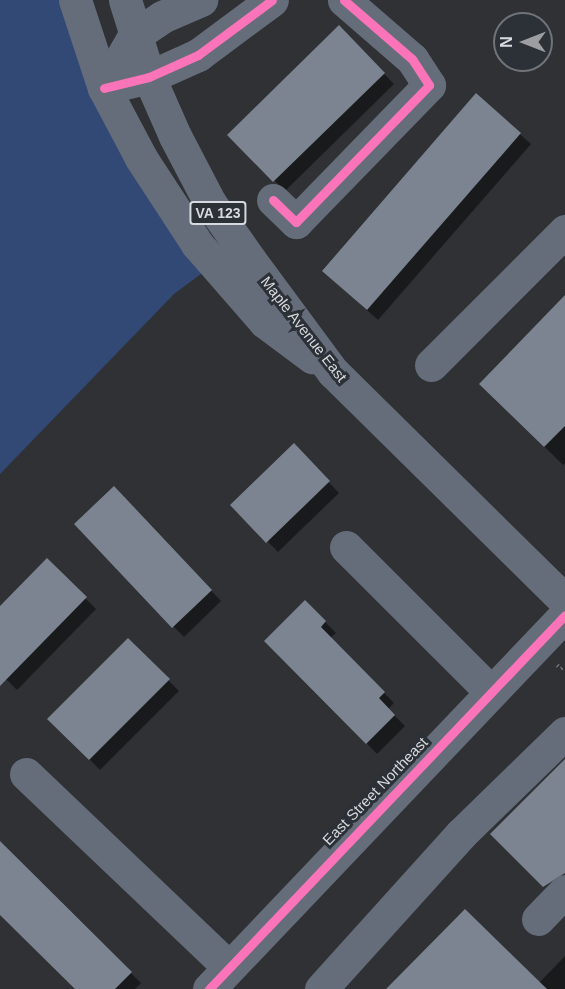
<!DOCTYPE html>
<html>
<head>
<meta charset="utf-8">
<style>
  body { margin:0 }
  #map { position:relative; width:565px; height:989px; overflow:hidden; background:#2f3134; font-family:Arial,sans-serif }
  div>[style] { position:absolute }
  .green>* { inset:0; background:#324976 }
  .shadow>* { inset:0; background:#0007 }
  .building>* { inset:0; background:#7c8491 }
  .path>* { height:4px; margin-top:-2px; transform-origin:0; background:repeating-linear-gradient(90deg,#6a6e76 0 1.5px,transparent 0 6px) }
  .minor>* { height:33px; margin:-16.5px; padding:0 16.5px; transform-origin:16.5px; border-radius:16.5px; background:#666d7a }
  .major>* { height:33px; margin:-16.5px; padding:0 16.5px; transform-origin:16.5px; border-radius:16.5px; background:#666d7a }
  .cycleway>* { height:9px; margin:-4.5px; padding:0 4.5px; transform-origin:4.5px; border-radius:4.5px; background:#fb73b8 }
  span { translate:-50% -50%; white-space:nowrap; text-align:center; line-height:1.15; -webkit-text-stroke:6px #2c3037; paint-order:stroke }
  .shield-label span { padding:2px 4px; background:#2c3037; border:2px solid; border-radius:4px; -webkit-text-stroke-width:0 }
  .shield-label { font-size:14px; color:#d6d9dd; font-weight:700 }
  .street-label { font-size:15px; color:#d6d9dd }
  .north { position:absolute; left:493px; top:12px; width:60px; height:60px; box-sizing:border-box; background:#2c3037; border:2px solid #707479; border-radius:50%; rotate:270deg; font-size:16px; font-weight:700; line-height:24px; text-align:center; color:#d6d9dd }
  .north::after { content:''; display:block; margin:auto; width:21px; height:27px; background:#9c9ea2; clip-path:polygon(50% 0,100% 100%,50% 72%,0 100%) }
</style>
</head>
<body>
<div id="map">
  <div class="green">
    <i style="clip-path:polygon(0 0,79px 0,104px 88px,213px 265px,174px 294px,0 474px)"></i>
  </div>
  <div class="shadow">
    <i style="clip-path:polygon(339px 28px,394px 84px,285px 191px,229px 135px)"></i>
    <i style="clip-path:polygon(476px 95px,531px 144px,378px 320px,334px 281px)"></i>
    <i style="clip-path:polygon(565px 299px,565px 463px,563px 465px,481px 384px)"></i>
    <i style="clip-path:polygon(294px 446px,339px 493px,278px 552px,232px 505px)"></i>
    <i style="clip-path:polygon(124px 499px,221px 601px,184px 637px,174px 627px)"></i>
    <i style="clip-path:polygon(47px 560px,96px 609px,17px 690px,0 673px,0 608px)"></i>
    <i style="clip-path:polygon(305px 602px,336px 633px,330px 638px,394px 703px,388px 709px,405px 726px,377px 754px,266px 641px)"></i>
    <i style="clip-path:polygon(128px 640px,179px 691px,100px 770px,50px 719px)"></i>
    <i style="clip-path:polygon(0 843px,141px 983px,135px 989px,77px 989px,0 913px)"></i>
    <i style="clip-path:polygon(565px 956px,565px 989px,388px 989px,539px 983px)"></i>
  </div>
  <div class="building">
    <i style="clip-path:polygon(339px 25px,385px 73px,273px 182px,227px 135px)"></i>
    <i style="clip-path:polygon(476px 93px,521px 133px,367px 310px,322px 271px)"></i>
    <i style="clip-path:polygon(565px 295px,565px 426px,544px 447px,479px 384px)"></i>
    <i style="clip-path:polygon(294px 443px,330px 481px,266px 543px,230px 505px)"></i>
    <i style="clip-path:polygon(114px 486px,212px 590px,172px 628px,74px 524px)"></i>
    <i style="clip-path:polygon(47px 558px,87px 597px,0 686px,0 606px)"></i>
    <i style="clip-path:polygon(305px 600px,326px 621px,321px 627px,385px 692px,379px 698px,395px 715px,366px 744px,264px 641px)"></i>
    <i style="clip-path:polygon(128px 638px,170px 679px,89px 760px,47px 719px)"></i>
    <i style="clip-path:polygon(565px 759px,565px 873px,543px 887px,490px 834px)"></i>
    <i style="clip-path:polygon(0 841px,132px 972px,115px 989px,75px 989px,0 915px)"></i>
    <i style="clip-path:polygon(465px 909px,547px 989px,386px 989px)"></i>
  </div>
  <div class="path">
    <i style="left:557px;top:665px;width:6px;rotate:45deg"></i>
    <i style="left:561px;top:669px;width:5px;rotate:-37deg"></i>
  </div>
  <div class="minor">
    <i style="left:104px;top:88px;width:46px;rotate:-13.7deg"></i>
    <i style="left:149px;top:77px;width:54px;rotate:-24.2deg"></i>
    <i style="left:198px;top:55px;width:92px;rotate:-36.6deg"></i>
    <i style="left:104px;top:88px;width:60px;rotate:-60deg"></i>
    <i style="left:134px;top:36px;width:34px;rotate:-34deg"></i>
    <i style="left:162px;top:17px;width:43px;rotate:-23.6deg"></i>
    <i style="left:273px;top:200px;width:32px;rotate:44deg"></i>
    <i style="left:296px;top:222px;width:191px;rotate:-45.8deg"></i>
    <i style="left:429px;top:85px;width:31px;rotate:-123deg"></i>
    <i style="left:412px;top:59px;width:90px;rotate:-139.1deg"></i>
    <i style="left:431px;top:365px;width:190px;rotate:-45deg"></i>
    <i style="left:346px;top:547px;width:205px;rotate:45deg"></i>
    <i style="left:26px;top:774px;width:280px;rotate:43.6deg"></i>
    <i style="left:538px;top:919px;width:39px;rotate:-46deg"></i>
    <i style="left:209px;top:989px;width:516px;rotate:-46.41deg"></i>
    <i style="left:321px;top:989px;width:209px;rotate:-47.9deg"></i>
    <i style="left:461px;top:834px;width:145px;rotate:-44.2deg"></i>
  </div>
  <div class="major">
    <i style="left:75px;top:0;width:93px;rotate:71.8deg"></i>
    <i style="left:104px;top:88px;width:79px;rotate:62.1deg"></i>
    <i style="left:141px;top:158px;width:103px;rotate:56.9deg"></i>
    <i style="left:197px;top:244px;width:103px;rotate:48.9deg"></i>
    <i style="left:265px;top:322px;width:59px;rotate:36.7deg"></i>
    <i style="left:125px;top:0;width:81px;rotate:72.7deg"></i>
    <i style="left:149px;top:77px;width:64px;rotate:66.2deg"></i>
    <i style="left:175px;top:136px;width:76px;rotate:62.4deg"></i>
    <i style="left:210px;top:203px;width:70px;rotate:54.9deg"></i>
    <i style="left:250px;top:260px;width:139px;rotate:53.5deg"></i>
    <i style="left:333px;top:372px;width:326px;rotate:44.6deg"></i>
  </div>
  <div class="cycleway">
    <i style="left:104px;top:88px;width:46px;rotate:-13.7deg"></i>
    <i style="left:149px;top:77px;width:54px;rotate:-24.2deg"></i>
    <i style="left:198px;top:55px;width:92px;rotate:-36.6deg"></i>
    <i style="left:273px;top:200px;width:32px;rotate:44deg"></i>
    <i style="left:296px;top:222px;width:191px;rotate:-45.8deg"></i>
    <i style="left:429px;top:85px;width:31px;rotate:-123deg"></i>
    <i style="left:412px;top:59px;width:90px;rotate:-139.1deg"></i>
    <i style="left:209px;top:989px;width:516px;rotate:-46.41deg"></i>
  </div>
  <div class="shield-label">
    <span style="left:218px;top:213px">VA 123</span>
  </div>
  <div class="street-label">
    <span style="left:304px;top:329px;rotate:52deg">Maple Avenue East</span>
    <span style="left:375px;top:791px;rotate:-46deg">East Street Northeast</span>
  </div>
  <div class="north">N</div>
</div>
</body>
</html>
